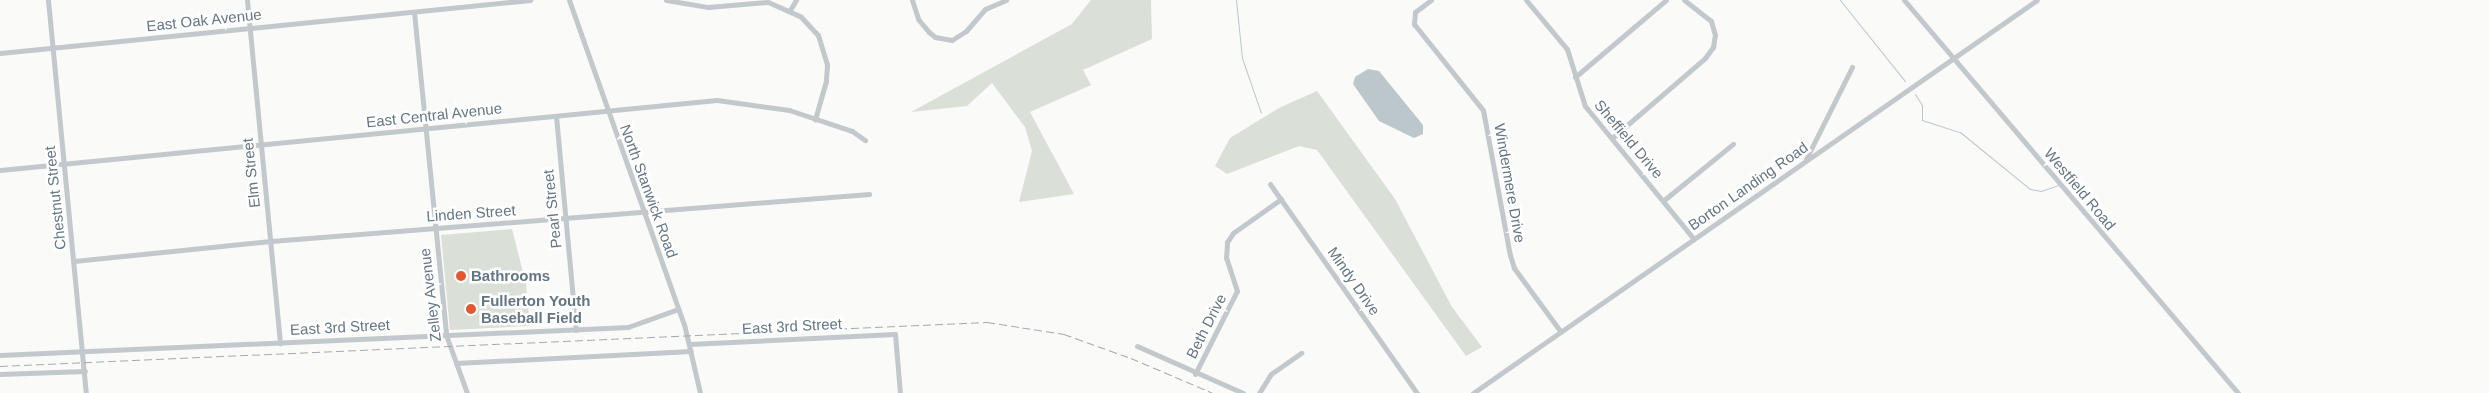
<!DOCTYPE html>
<html>
<head>
<meta charset="utf-8">
<style>
  body { margin:0 }
  #map { position:relative; width:2489px; height:393px; overflow:hidden; background:#fafaf8; font-family:Helvetica,sans-serif }
  div>[style] { position:absolute }
  .green>* { inset:0; background:#dadfd7 }
  .water>* { inset:0; background:#bbc7cb }
  .stream>* { height:1px; margin:-0.5px; padding:0 0.5px; transform-origin:0.5px; border-radius:0.5px; background:#bbc7cb }
  .minor>* { height:5px; margin:-2.5px; padding:0 2.5px; transform-origin:2.5px; border-radius:2.5px; background:#c3c8cc }
  .rail>* { height:1px; margin-top:-0.5px; transform-origin:0; background:repeating-linear-gradient(90deg,#a2aab0 0 8px,transparent 0 12px) }
  .dots>* { width:14px; height:14px; translate:-50% -50%; box-sizing:border-box; border:2px solid #fff; border-radius:50% }
  span { translate:-50% -50%; white-space:nowrap; text-align:center; line-height:1.15; -webkit-text-stroke:5px #fff; paint-order:stroke }
  .street-label { font-size:15px; color:#657683 }
  .poi-label { font-size:15px; color:#657683; font-weight:700 }
  .left { translate:0 -50%; text-align:left }
</style>
</head>
<body>
<div id="map">
  <div class="green">
    <i style="clip-path:polygon(1091px 0,1151px 0,1152px 39px,1083px 70px,1091px 85px,1030px 112px,1074px 194px,1019px 202px,1032px 151px,1025px 127px,992px 83px,967px 106px,911px 112px,1072px 24px)"></i>
    <i style="clip-path:polygon(1317px 91px,1395px 199px,1452px 307px,1482px 347px,1466px 356px,1317px 150px,1299px 146px,1227px 174px,1215px 166px,1230px 138px,1279px 108px)"></i>
    <i style="clip-path:polygon(512px 229px,526px 284px,530px 326px,450px 330px,441px 235px)"></i>
  </div>
  <div class="water">
    <i style="clip-path:polygon(1368px 69px,1379px 71px,1423px 125px,1423px 134px,1414px 138px,1379px 121px,1353px 84px,1355px 77px)"></i>
  </div>
  <div class="stream">
    <i style="left:1236px;top:0;width:58px;rotate:84.1deg"></i>
    <i style="left:1242px;top:58px;width:58px;rotate:70.9deg"></i>
    <i style="left:1840px;top:0;width:104px;rotate:51.3deg"></i>
    <i style="left:1915px;top:94px;width:13px;rotate:58deg"></i>
    <i style="left:1922px;top:105px;width:15px;rotate:90deg"></i>
    <i style="left:1922px;top:120px;width:40px;rotate:18deg"></i>
    <i style="left:1960px;top:132px;width:90px;rotate:39.2deg"></i>
    <i style="left:2030px;top:189px;width:11px;rotate:10deg"></i>
    <i style="left:2041px;top:191px;width:18px;rotate:-19deg"></i>
  </div>
  <div class="minor">
    <i style="left:48px;top:0;width:395px;rotate:84.5deg"></i>
    <i style="left:247px;top:0;width:345px;rotate:84.5deg"></i>
    <i style="left:569px;top:0;width:344px;rotate:70.5deg"></i>
    <i style="left:684px;top:324px;width:71px;rotate:76.9deg"></i>
    <i style="left:666px;top:0;width:43px;rotate:9.5deg"></i>
    <i style="left:708px;top:7px;width:60px;rotate:-4.8deg"></i>
    <i style="left:768px;top:2px;width:36px;rotate:24deg"></i>
    <i style="left:801px;top:17px;width:25px;rotate:47deg"></i>
    <i style="left:818px;top:35px;width:31px;rotate:73deg"></i>
    <i style="left:827px;top:65px;width:16px;rotate:94deg"></i>
    <i style="left:826px;top:81px;width:40px;rotate:106deg"></i>
    <i style="left:912px;top:0;width:20px;rotate:72deg"></i>
    <i style="left:918px;top:19px;width:17px;rotate:50deg"></i>
    <i style="left:929px;top:32px;width:8px;rotate:40deg"></i>
    <i style="left:935px;top:37px;width:17px;rotate:10deg"></i>
    <i style="left:952px;top:40px;width:17px;rotate:-33deg"></i>
    <i style="left:966px;top:31px;width:29px;rotate:-49deg"></i>
    <i style="left:985px;top:9px;width:23px;rotate:-23deg"></i>
    <i style="left:1431px;top:0;width:20px;rotate:143deg"></i>
    <i style="left:1415px;top:12px;width:12px;rotate:95deg"></i>
    <i style="left:1414px;top:24px;width:110px;rotate:51.3deg"></i>
    <i style="left:1483px;top:110px;width:147px;rotate:79.5deg"></i>
    <i style="left:1510px;top:255px;width:14px;rotate:73deg"></i>
    <i style="left:1514px;top:268px;width:79px;rotate:53.7deg"></i>
    <i style="left:1526px;top:0;width:64px;rotate:50.1deg"></i>
    <i style="left:1567px;top:49px;width:60px;rotate:72.5deg"></i>
    <i style="left:1585px;top:106px;width:172px;rotate:50.7deg"></i>
    <i style="left:1904px;top:0;width:516px;rotate:49.64deg"></i>
    <i style="left:790px;top:10px;width:12px;rotate:-59deg"></i>
    <i style="left:414px;top:12px;width:325px;rotate:84.3deg"></i>
    <i style="left:446px;top:335px;width:62px;rotate:70.1deg"></i>
    <i style="left:0;top:53px;width:533px;rotate:-5.71deg"></i>
    <i style="left:1575px;top:77px;width:119px;rotate:-40.2deg"></i>
    <i style="left:556px;top:116px;width:215px;rotate:84.7deg"></i>
    <i style="left:1612px;top:138px;width:123px;rotate:-40.7deg"></i>
    <i style="left:1705px;top:58px;width:14px;rotate:-54deg"></i>
    <i style="left:1713px;top:47px;width:12px;rotate:-81deg"></i>
    <i style="left:1715px;top:35px;width:15px;rotate:-106deg"></i>
    <i style="left:1711px;top:21px;width:34px;rotate:-142deg"></i>
    <i style="left:1806px;top:159px;width:103px;rotate:-63.4deg"></i>
    <i style="left:0;top:170px;width:720px;rotate:-5.58deg"></i>
    <i style="left:717px;top:100px;width:73px;rotate:7.9deg"></i>
    <i style="left:789px;top:110px;width:66px;rotate:18.4deg"></i>
    <i style="left:852px;top:131px;width:16px;rotate:35deg"></i>
    <i style="left:1270px;top:184px;width:256px;rotate:54.9deg"></i>
    <i style="left:1664px;top:200px;width:89px;rotate:-39.1deg"></i>
    <i style="left:74px;top:261px;width:198px;rotate:-5.8deg"></i>
    <i style="left:271px;top:241px;width:600px;rotate:-4.49deg"></i>
    <i style="left:690px;top:344px;width:205px;rotate:-2.8deg"></i>
    <i style="left:895px;top:334px;width:59px;rotate:85.2deg"></i>
    <i style="left:1137px;top:346px;width:116px;rotate:23.9deg"></i>
    <i style="left:0;top:355px;width:629px;rotate:-2.55deg"></i>
    <i style="left:628px;top:327px;width:53px;rotate:-19.8deg"></i>
    <i style="left:456px;top:363px;width:235px;rotate:-2.9deg"></i>
    <i style="left:0;top:374px;width:85px;rotate:-2deg"></i>
    <i style="left:1195px;top:374px;width:93px;rotate:-63.2deg"></i>
    <i style="left:1237px;top:291px;width:35px;rotate:-108deg"></i>
    <i style="left:1226px;top:258px;width:16px;rotate:-86deg"></i>
    <i style="left:1227px;top:242px;width:11px;rotate:-56deg"></i>
    <i style="left:1233px;top:233px;width:59px;rotate:-35.3deg"></i>
    <i style="left:1259px;top:393px;width:22px;rotate:-58deg"></i>
    <i style="left:1271px;top:374px;width:37px;rotate:-35deg"></i>
    <i style="left:1473px;top:393px;width:687px;rotate:-34.87deg"></i>
  </div>
  <div class="rail">
    <i style="left:0;top:366px;width:988px;rotate:-2.55deg"></i>
    <i style="left:987px;top:322px;width:78px;rotate:8.9deg"></i>
    <i style="left:1064px;top:334px;width:71px;rotate:19.7deg"></i>
    <i style="left:1131px;top:358px;width:89px;rotate:23.1deg"></i>
  </div>
  <div class="dots">
    <i style="left:461px;top:276px;background:#e4572e"></i>
    <i style="left:471px;top:309px;background:#e4572e"></i>
  </div>
  <div class="street-label">
    <span style="left:204px;top:20px;rotate:-6deg">East Oak Avenue</span>
    <span style="left:434px;top:115px;rotate:-6deg">East Central Avenue</span>
    <span style="left:1629px;top:139px;rotate:50deg">Sheffield Drive</span>
    <span style="left:251px;top:173px;rotate:-96deg">Elm Street</span>
    <span style="left:1510px;top:183px;rotate:80deg">Windermere Drive</span>
    <span style="left:1748px;top:186px;rotate:-35deg">Borton Landing Road</span>
    <span style="left:2080px;top:189px;rotate:50deg">Westfield Road</span>
    <span style="left:649px;top:191px;rotate:70deg">North Stanwick Road</span>
    <span style="left:55px;top:198px;rotate:-96deg">Chestnut Street</span>
    <span style="left:552px;top:209px;rotate:-96deg">Pearl Street</span>
    <span style="left:471px;top:213px;rotate:-4deg">Linden Street</span>
    <span style="left:1354px;top:281px;rotate:55deg">Mindy Drive</span>
    <span style="left:430px;top:295px;rotate:-97deg">Zelley Avenue</span>
    <span style="left:792px;top:326px;rotate:-3deg">East 3rd Street</span>
    <span style="left:1206px;top:326px;rotate:-63deg">Beth Drive</span>
    <span style="left:340px;top:327px;rotate:-3deg">East 3rd Street</span>
  </div>
  <div class="poi-label">
    <span class="left" style="left:471px;top:276px">Bathrooms</span>
    <span class="left" style="left:481px;top:309px">Fullerton Youth<br>Baseball Field</span>
  </div>
</div>
</body>
</html>
